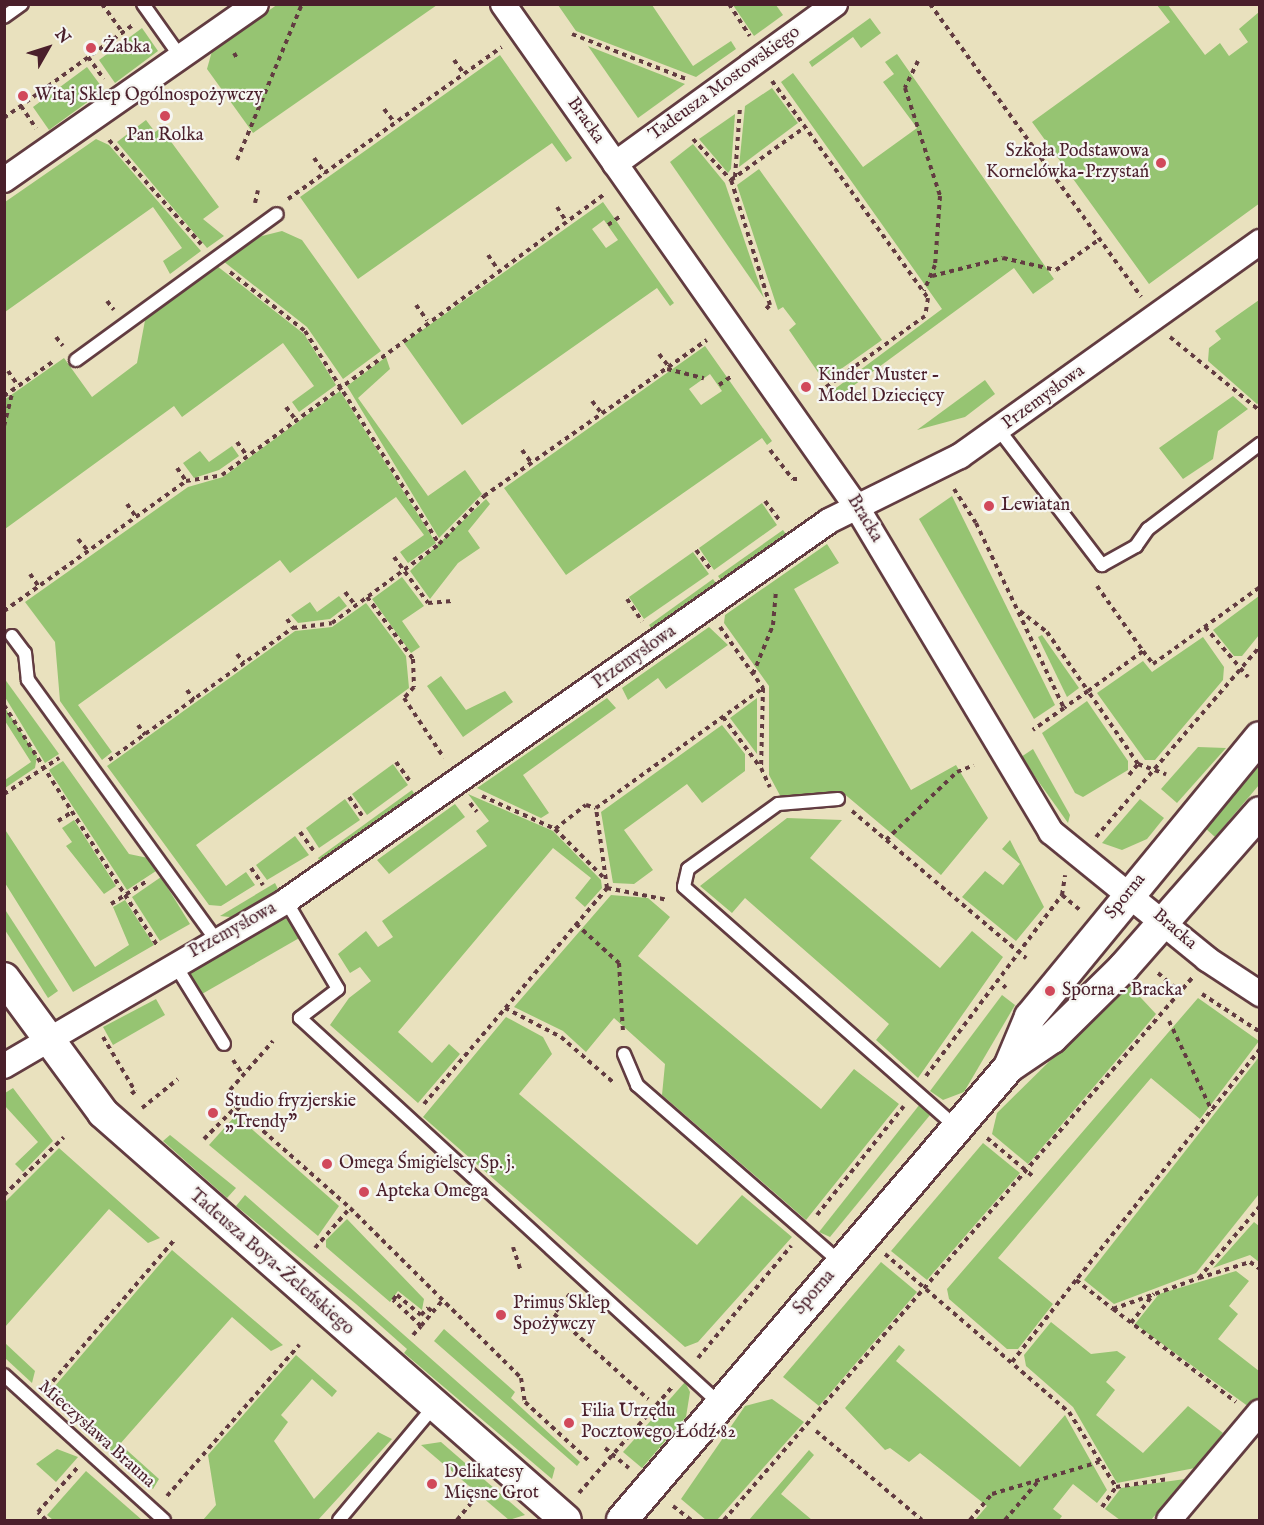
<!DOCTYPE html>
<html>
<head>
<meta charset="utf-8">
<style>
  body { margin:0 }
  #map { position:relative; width:1264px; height:1525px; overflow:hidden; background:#e9e1be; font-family:"IM FELL English",serif }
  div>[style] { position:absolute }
  .green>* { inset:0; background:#96c472 }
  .path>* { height:4px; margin-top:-2px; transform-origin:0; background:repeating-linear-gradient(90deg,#623c41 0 4.5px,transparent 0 9px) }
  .roads { filter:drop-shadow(2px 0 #623c41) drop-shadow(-2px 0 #623c41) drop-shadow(0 2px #623c41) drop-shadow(0 -2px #623c41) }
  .service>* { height:12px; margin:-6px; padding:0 6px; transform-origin:6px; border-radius:6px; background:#fff }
  .minor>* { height:24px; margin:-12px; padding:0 12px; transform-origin:12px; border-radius:12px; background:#fff }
  .tertiary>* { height:30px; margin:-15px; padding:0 15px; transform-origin:15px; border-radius:15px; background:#fff }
  .dots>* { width:16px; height:16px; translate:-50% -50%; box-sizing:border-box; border:3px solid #f6f6f2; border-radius:50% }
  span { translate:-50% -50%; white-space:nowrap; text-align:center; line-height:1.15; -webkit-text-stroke:4.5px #f6f6f2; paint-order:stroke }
  .poi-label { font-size:18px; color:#4a1f2b }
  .left { translate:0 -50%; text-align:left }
  .right { translate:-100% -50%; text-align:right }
  .street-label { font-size:18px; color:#4a1f2b }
  .frame { position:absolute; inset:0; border:6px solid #4a1f2b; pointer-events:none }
  .north { position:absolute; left:18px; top:18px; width:60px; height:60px; -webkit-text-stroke:4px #f6f6f2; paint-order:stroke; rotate:51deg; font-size:16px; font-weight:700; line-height:24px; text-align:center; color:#4a1f2b }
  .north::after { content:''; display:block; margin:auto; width:21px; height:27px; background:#4a1f2b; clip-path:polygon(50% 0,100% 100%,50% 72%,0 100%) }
</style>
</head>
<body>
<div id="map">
  <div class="green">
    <i style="clip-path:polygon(278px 4px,437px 4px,437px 5px,253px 133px,207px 69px,212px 51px)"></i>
    <i style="clip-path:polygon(558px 5px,652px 5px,693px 66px,731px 41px,736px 49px,696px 77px,576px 31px)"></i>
    <i style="clip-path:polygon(733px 5px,776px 5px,783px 15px,754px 36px)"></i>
    <i style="clip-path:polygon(1157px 5px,1168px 5px,1205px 55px,1220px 43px,1229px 56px,1248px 42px,1239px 29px,1259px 12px,1260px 203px,1149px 284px,1032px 122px,1170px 22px)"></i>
    <i style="clip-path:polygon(870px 18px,881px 33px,861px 48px,853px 37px,812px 67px,809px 62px)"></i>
    <i style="clip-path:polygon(142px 28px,158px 51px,115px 83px,99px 60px)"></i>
    <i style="clip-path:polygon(588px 46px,685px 84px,638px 118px)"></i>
    <i style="clip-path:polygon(897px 54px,1054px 279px,1033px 294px,1014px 268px,838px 397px,832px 391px,942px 309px,781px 82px,793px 73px,863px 167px,917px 128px,883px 82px,894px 74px,885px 62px)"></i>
    <i style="clip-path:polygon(500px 55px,572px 158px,566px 162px,552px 143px,358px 279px,300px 197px)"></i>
    <i style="clip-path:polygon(87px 67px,104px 90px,49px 130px,33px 107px)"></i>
    <i style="clip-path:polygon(772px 88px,798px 123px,739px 167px,745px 106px)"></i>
    <i style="clip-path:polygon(735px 114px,731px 169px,728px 173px,699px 139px)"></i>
    <i style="clip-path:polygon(146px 120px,155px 132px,161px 128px,219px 207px,203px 219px,224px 236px,207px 248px,117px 142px)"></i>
    <i style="clip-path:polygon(96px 139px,109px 145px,201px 251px,170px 274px,163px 261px,182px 248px,153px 207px,5px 312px,5px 202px)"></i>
    <i style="clip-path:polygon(693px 144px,725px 183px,764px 298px,670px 162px)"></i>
    <i style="clip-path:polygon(759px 169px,882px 340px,824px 381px,789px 330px,796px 324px,783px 307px,778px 310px,737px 185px)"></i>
    <i style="clip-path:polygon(evenodd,603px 202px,674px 303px,670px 306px,657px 288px,462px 425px,404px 343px,603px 202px,604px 220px,618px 240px,606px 248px,592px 229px,604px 220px)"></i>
    <i style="clip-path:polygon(282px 231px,302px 240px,381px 351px,343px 379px,307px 327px,223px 261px,258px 237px)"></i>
    <i style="clip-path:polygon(217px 266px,304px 334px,336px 385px,299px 412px,292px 402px,314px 386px,283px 343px,182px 417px,174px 406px,5px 529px,4px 400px,64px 358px,92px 397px,137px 363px,146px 315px)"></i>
    <i style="clip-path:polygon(1259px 300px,1260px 402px,1257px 404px,1208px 361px,1209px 348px,1221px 339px,1215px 331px)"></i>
    <i style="clip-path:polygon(evenodd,705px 346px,772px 441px,767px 445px,762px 438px,566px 575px,504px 488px,705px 346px,710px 374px,722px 391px,701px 405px,689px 389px,710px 374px)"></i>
    <i style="clip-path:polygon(386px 357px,390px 369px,358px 398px,428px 496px,465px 470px,482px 494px,439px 538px,347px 386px)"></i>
    <i style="clip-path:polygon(985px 380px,995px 394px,965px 417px,917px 430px)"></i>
    <i style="clip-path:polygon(340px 391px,436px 543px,408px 563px,400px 552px,424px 535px,396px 497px,290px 573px,280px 560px,78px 705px,112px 752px,102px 760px,60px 701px,55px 642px,25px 602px,188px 487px,223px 477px)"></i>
    <i style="clip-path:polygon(1233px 396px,1248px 409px,1218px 431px,1213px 459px,1183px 479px,1159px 448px)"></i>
    <i style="clip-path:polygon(232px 446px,239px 456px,219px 470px,194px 478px,183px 463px,200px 451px,209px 462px)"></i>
    <i style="clip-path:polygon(952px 496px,1055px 705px,1034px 719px,919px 519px)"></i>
    <i style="clip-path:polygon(486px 499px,490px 504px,468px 531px,480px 548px,458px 563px,430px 599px,410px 571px)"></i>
    <i style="clip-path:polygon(762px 503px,777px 525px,714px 570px,699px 548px)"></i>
    <i style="clip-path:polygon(783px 530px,790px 540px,724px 585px,718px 576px)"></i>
    <i style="clip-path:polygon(827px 544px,839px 563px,794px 589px,911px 790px,956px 765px,988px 818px,941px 875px,842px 792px,783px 801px,769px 775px,769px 686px,724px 623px,725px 615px)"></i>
    <i style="clip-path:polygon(693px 552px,709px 574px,644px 619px,629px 597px)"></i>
    <i style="clip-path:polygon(402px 577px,424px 606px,402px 621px,420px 647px,411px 653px,372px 599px)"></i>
    <i style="clip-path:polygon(713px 579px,720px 589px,655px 635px,649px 625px)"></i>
    <i style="clip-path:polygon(339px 596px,347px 606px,330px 619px,298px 623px,291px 615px,310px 602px,317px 612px)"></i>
    <i style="clip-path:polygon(1259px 596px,1259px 635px,1242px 656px,1234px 656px,1213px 630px)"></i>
    <i style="clip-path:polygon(366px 603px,406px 656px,409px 688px,196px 845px,226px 886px,246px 872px,255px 885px,221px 906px,209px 905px,107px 766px,295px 631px,332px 627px)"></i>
    <i style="clip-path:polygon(709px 627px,728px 645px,666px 689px,658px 678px,628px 700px,622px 688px)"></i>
    <i style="clip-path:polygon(1042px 635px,1079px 688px,1067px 697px,1038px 637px)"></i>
    <i style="clip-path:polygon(1203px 637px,1224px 667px,1223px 680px,1155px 760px,1145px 760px,1097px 693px,1143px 661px,1152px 672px)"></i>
    <i style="clip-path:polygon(441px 676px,466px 710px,505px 691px,513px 702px,463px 737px,427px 686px)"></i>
    <i style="clip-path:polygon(4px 678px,59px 754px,45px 763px,5px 697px)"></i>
    <i style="clip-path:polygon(607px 698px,616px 708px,523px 775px,549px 813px,541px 818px,477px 788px)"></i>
    <i style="clip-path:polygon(757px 698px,757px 754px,730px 718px)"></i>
    <i style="clip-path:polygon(1087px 701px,1128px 761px,1128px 770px,1083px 797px,1075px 793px,1042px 733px)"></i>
    <i style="clip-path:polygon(5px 708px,37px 756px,35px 768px,5px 788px,5px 780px,31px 762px,5px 721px)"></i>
    <i style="clip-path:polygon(722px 725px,745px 754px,745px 771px,702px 803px,687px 784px,624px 830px,653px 870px,634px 884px,613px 883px,601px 812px)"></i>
    <i style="clip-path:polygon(1198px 747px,1226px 748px,1177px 803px,1161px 789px)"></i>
    <i style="clip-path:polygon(1033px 749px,1070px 815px,1068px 823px,1021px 757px)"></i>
    <i style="clip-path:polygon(63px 761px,129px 854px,148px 858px,156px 871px,127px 890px,49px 770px)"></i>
    <i style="clip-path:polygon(393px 764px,408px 785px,367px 815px,352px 794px)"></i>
    <i style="clip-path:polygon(1259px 764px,1259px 785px,1215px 837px,1205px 828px)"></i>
    <i style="clip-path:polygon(412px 790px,418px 800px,325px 868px,318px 858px)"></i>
    <i style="clip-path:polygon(468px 794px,553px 831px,601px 880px,602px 888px,585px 907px,575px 898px,591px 878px,553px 848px,398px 1032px,432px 1063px,449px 1044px,460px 1054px,418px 1103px,330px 1025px,349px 998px,371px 981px,360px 967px,350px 973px,338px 954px,366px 931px,378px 947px,393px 937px,382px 921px,487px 846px,476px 831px,489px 821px)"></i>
    <i style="clip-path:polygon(345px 799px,360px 820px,319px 848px,306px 828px)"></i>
    <i style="clip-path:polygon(1140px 799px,1164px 818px,1147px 839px,1122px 850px,1102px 843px)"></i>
    <i style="clip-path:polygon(455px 804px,465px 817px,389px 874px,377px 860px)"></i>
    <i style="clip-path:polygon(787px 818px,842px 820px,810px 858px,940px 968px,972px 931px,1003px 957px,918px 1078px,876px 1040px,889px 1024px,745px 898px,732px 913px,700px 886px)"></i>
    <i style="clip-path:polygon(74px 820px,116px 886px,104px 894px,66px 846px,72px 842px,62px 828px)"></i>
    <i style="clip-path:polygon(4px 828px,95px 967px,129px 945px,113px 907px,125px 900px,154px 945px,73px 992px,5px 883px)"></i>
    <i style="clip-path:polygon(295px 836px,309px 855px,267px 880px,256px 865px)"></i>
    <i style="clip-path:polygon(1010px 840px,1044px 907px,1016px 941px,962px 897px,985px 871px,1003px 885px,1020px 864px,1002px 849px)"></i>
    <i style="clip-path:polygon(161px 877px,190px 924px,160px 941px,132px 897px)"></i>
    <i style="clip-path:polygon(275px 883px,281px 895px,239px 918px,220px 916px)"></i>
    <i style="clip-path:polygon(611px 895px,648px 898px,670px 917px,638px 956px,821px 1109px,854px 1069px,899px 1104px,806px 1220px,662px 1095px,665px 1064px,614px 1018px,586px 1052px,563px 1031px,514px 1007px)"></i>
    <i style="clip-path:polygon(4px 908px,58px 991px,48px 998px,5px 930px)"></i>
    <i style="clip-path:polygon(287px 916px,301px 937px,202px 994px,187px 972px)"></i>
    <i style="clip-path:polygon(1128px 984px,1156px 1014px,1028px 1164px,992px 1134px,997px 1113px)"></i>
    <i style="clip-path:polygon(1002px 995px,1015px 1005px,964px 1092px,943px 1100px,930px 1091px)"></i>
    <i style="clip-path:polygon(1198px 998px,1259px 1041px,1200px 1119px,1151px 1078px,998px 1258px,1053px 1304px,1018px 1349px,1007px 1349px,949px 1299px,947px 1289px)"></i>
    <i style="clip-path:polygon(156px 999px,165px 1015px,113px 1045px,103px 1027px)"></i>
    <i style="clip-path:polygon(506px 1017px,543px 1037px,552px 1054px,519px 1094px,697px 1245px,742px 1195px,792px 1237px,698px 1342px,685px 1347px,423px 1117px)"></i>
    <i style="clip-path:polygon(1259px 1057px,1259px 1194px,1196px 1273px,1114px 1304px,1084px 1280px)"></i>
    <i style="clip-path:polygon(13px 1088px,53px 1141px,23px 1172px,15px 1164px,38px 1142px,5px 1106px,5px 1093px)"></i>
    <i style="clip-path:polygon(920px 1104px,930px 1115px,830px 1237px,819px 1232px)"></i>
    <i style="clip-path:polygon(236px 1115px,339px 1206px,318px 1236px,209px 1145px)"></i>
    <i style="clip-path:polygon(170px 1135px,236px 1188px,227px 1198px,163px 1141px)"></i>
    <i style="clip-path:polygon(983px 1143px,1020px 1173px,927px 1280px,891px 1251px)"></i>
    <i style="clip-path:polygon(59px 1148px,160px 1238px,148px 1243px,109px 1209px,5px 1327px,5px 1202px)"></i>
    <i style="clip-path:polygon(245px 1195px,555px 1468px,552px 1479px,404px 1353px,407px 1349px,356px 1304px,236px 1206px)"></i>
    <i style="clip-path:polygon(347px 1219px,424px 1299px,422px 1310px,398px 1291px,390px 1302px,326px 1247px,326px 1240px)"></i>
    <i style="clip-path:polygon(1254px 1222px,1259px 1226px,1259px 1262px,1250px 1255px,1213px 1268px)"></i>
    <i style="clip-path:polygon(172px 1250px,283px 1345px,271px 1351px,232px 1317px,120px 1444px,159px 1479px,153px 1489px,48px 1394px)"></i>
    <i style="clip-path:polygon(881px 1262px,917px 1292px,819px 1406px,783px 1377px)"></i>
    <i style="clip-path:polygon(1236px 1271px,1249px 1281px,1229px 1306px,1238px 1314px,1218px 1339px,1259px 1371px,1259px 1401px,1249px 1407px,1135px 1324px,1159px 1294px)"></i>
    <i style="clip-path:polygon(1051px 1322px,1091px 1354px,1117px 1351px,1126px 1357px,1106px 1382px,1115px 1390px,1096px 1415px,1143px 1453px,1188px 1406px,1223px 1433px,1195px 1468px,1117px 1483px,1073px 1407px,1026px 1366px,1024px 1355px)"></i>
    <i style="clip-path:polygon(444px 1329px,515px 1392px,511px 1398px,580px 1462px,577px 1466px,434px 1341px)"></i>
    <i style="clip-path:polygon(5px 1343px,35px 1371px,32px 1383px,5px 1358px)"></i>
    <i style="clip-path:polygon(899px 1345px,905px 1350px,896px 1361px,1020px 1467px,1065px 1415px,1107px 1490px,1097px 1503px,1073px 1484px,1053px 1509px,1062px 1516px,1059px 1520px,975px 1520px,987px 1506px,920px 1453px,909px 1462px,890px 1448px,885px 1450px,845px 1408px)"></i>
    <i style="clip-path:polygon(296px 1355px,337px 1391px,332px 1397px,312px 1379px,281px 1415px,288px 1422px,274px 1441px,314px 1499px,378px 1432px,392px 1439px,318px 1520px,203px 1520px,216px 1505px,208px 1455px)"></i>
    <i style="clip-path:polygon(685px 1382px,690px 1392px,686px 1417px,642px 1468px,623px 1452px)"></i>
    <i style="clip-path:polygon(772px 1399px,804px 1422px,717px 1520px,706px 1520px,681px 1499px,745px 1406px)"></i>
    <i style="clip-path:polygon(441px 1442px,525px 1515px,509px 1520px,421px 1445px)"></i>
    <i style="clip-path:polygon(57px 1449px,78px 1457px,56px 1482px,36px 1464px)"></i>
    <i style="clip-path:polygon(809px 1450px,814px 1455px,781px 1494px,812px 1520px,749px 1520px)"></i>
    <i style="clip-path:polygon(86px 1471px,142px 1520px,53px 1520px,47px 1515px)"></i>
    <i style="clip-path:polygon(1185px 1479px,1151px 1520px,1120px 1520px,1105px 1509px,1121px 1488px)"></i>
  </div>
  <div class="path">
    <i style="left:102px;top:4px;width:36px;rotate:54deg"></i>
    <i style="left:729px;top:4px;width:38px;rotate:57deg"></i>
    <i style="left:930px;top:4px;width:361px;rotate:54.2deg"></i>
    <i style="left:572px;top:34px;width:123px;rotate:21.5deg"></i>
    <i style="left:234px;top:53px;width:8px;rotate:60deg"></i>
    <i style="left:88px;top:57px;width:27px;rotate:54deg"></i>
    <i style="left:454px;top:60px;width:17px;rotate:54deg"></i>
    <i style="left:918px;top:61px;width:30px;rotate:116deg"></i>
    <i style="left:905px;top:88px;width:114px;rotate:72deg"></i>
    <i style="left:940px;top:196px;width:69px;rotate:94.1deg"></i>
    <i style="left:935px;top:265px;width:28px;rotate:113deg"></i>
    <i style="left:772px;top:81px;width:267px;rotate:54.3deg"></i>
    <i style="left:928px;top:298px;width:18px;rotate:99deg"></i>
    <i style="left:925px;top:316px;width:127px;rotate:144.3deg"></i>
    <i style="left:21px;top:106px;width:27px;rotate:56deg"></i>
    <i style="left:384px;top:109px;width:18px;rotate:52deg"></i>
    <i style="left:4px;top:118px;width:159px;rotate:-35.8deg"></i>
    <i style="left:693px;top:139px;width:56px;rotate:47.2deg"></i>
    <i style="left:109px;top:140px;width:139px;rotate:48.5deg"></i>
    <i style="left:314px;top:158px;width:19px;rotate:54deg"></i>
    <i style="left:237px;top:160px;width:169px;rotate:-67.4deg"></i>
    <i style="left:735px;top:177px;width:70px;rotate:-85.9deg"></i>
    <i style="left:288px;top:199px;width:262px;rotate:-35.4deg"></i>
    <i style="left:255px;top:203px;width:13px;rotate:-77deg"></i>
    <i style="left:557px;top:207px;width:17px;rotate:57deg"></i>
    <i style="left:608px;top:225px;width:14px;rotate:-36deg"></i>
    <i style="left:488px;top:255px;width:18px;rotate:56deg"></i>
    <i style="left:230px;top:272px;width:95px;rotate:38.2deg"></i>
    <i style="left:305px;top:331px;width:252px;rotate:57.8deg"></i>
    <i style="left:932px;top:276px;width:73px;rotate:-14.2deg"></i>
    <i style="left:1003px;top:258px;width:54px;rotate:12.8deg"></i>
    <i style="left:1056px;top:270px;width:54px;rotate:-35.2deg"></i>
    <i style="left:107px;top:301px;width:11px;rotate:52deg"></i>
    <i style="left:416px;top:305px;width:19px;rotate:54deg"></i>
    <i style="left:766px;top:309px;width:6px;rotate:-45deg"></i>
    <i style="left:770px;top:305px;width:131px;rotate:-107.3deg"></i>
    <i style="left:731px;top:180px;width:91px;rotate:-35.6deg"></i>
    <i style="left:56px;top:337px;width:11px;rotate:52deg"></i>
    <i style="left:1170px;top:337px;width:117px;rotate:39.4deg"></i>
    <i style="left:659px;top:354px;width:16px;rotate:52deg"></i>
    <i style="left:667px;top:369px;width:38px;rotate:14deg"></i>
    <i style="left:8px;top:371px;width:18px;rotate:56deg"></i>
    <i style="left:719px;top:385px;width:16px;rotate:-35deg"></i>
    <i style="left:4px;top:396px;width:62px;rotate:-35.2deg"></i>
    <i style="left:592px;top:401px;width:16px;rotate:52deg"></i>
    <i style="left:286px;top:407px;width:15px;rotate:53deg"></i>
    <i style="left:4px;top:426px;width:36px;rotate:-76deg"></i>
    <i style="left:237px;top:442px;width:17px;rotate:54deg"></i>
    <i style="left:522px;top:450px;width:17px;rotate:54deg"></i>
    <i style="left:770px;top:450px;width:37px;rotate:52deg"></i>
    <i style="left:793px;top:479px;width:8px"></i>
    <i style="left:177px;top:468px;width:16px;rotate:55deg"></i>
    <i style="left:954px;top:489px;width:40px;rotate:57.1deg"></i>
    <i style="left:976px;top:523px;width:205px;rotate:64.6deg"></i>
    <i style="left:1064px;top:708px;width:38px;rotate:145deg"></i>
    <i style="left:765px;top:501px;width:26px;rotate:53deg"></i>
    <i style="left:127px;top:504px;width:16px;rotate:55deg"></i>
    <i style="left:78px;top:539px;width:16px;rotate:50deg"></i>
    <i style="left:696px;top:550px;width:26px;rotate:53deg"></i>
    <i style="left:394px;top:557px;width:57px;rotate:53.5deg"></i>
    <i style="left:428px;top:603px;width:24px;rotate:-5deg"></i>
    <i style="left:30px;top:574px;width:16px;rotate:55deg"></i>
    <i style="left:1097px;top:586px;width:80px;rotate:54.7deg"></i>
    <i style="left:345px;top:592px;width:18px;rotate:52deg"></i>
    <i style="left:367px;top:597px;width:77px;rotate:53.4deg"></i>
    <i style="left:413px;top:659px;width:28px;rotate:88deg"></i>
    <i style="left:414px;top:687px;width:15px;rotate:132deg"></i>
    <i style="left:404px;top:698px;width:72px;rotate:56.3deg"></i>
    <i style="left:627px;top:599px;width:27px;rotate:56deg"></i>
    <i style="left:4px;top:611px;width:224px;rotate:-35.5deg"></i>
    <i style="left:186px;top:481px;width:36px;rotate:-9deg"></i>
    <i style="left:222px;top:475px;width:475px;rotate:-36.3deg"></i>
    <i style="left:1020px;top:611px;width:34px;rotate:38deg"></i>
    <i style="left:1047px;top:632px;width:72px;rotate:55.2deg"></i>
    <i style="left:1088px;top:691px;width:29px;rotate:145deg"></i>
    <i style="left:287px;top:619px;width:11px;rotate:56deg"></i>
    <i style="left:720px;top:627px;width:75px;rotate:54.8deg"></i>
    <i style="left:763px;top:688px;width:80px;rotate:91.4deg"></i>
    <i style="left:761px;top:768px;width:21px;rotate:65deg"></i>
    <i style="left:1205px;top:627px;width:66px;rotate:49.3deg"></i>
    <i style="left:237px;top:654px;width:11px;rotate:52deg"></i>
    <i style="left:753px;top:674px;width:53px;rotate:-67.8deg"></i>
    <i style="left:773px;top:625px;width:34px;rotate:-85deg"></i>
    <i style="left:187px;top:690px;width:12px;rotate:55deg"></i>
    <i style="left:4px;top:705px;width:285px;rotate:57.5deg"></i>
    <i style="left:723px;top:717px;width:62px;rotate:53.5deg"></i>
    <i style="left:138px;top:725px;width:12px;rotate:55deg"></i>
    <i style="left:109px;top:760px;width:226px;rotate:-35.7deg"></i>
    <i style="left:293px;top:628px;width:39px;rotate:-7deg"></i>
    <i style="left:332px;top:623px;width:133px;rotate:-36.4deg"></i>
    <i style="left:439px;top:544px;width:66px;rotate:-46.8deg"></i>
    <i style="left:484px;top:496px;width:272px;rotate:-35deg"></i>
    <i style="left:396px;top:762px;width:26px;rotate:54deg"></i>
    <i style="left:1138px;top:764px;width:30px;rotate:20deg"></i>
    <i style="left:1129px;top:775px;width:14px;rotate:-51deg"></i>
    <i style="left:1138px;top:764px;width:88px;rotate:-124.4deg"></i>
    <i style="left:1088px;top:691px;width:68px;rotate:-36deg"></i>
    <i style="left:1143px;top:651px;width:16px;rotate:52deg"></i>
    <i style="left:1153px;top:664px;width:132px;rotate:-35.7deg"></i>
    <i style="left:4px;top:794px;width:66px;rotate:-33.2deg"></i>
    <i style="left:482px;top:796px;width:80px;rotate:24.3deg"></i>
    <i style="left:555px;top:829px;width:39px;rotate:-38deg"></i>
    <i style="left:586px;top:805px;width:10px;rotate:17deg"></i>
    <i style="left:349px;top:797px;width:24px;rotate:55deg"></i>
    <i style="left:470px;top:803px;width:11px;rotate:52deg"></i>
    <i style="left:852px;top:811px;width:228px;rotate:40.2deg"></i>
    <i style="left:58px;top:821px;width:17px;rotate:-33deg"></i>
    <i style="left:555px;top:829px;width:71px;rotate:45deg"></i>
    <i style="left:300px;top:832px;width:24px;rotate:54deg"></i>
    <i style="left:1096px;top:837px;width:252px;rotate:-49.3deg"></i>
    <i style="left:886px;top:840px;width:98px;rotate:-43.8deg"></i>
    <i style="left:957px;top:772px;width:18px;rotate:-22deg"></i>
    <i style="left:251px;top:868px;width:21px;rotate:55deg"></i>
    <i style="left:607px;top:888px;width:62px;rotate:11.1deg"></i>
    <i style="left:1062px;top:895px;width:23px;rotate:40deg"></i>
    <i style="left:111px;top:904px;width:43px;rotate:-32.6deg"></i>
    <i style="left:576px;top:924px;width:58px;rotate:42.2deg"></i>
    <i style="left:619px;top:963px;width:70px;rotate:86.7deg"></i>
    <i style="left:1158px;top:973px;width:29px;rotate:41deg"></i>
    <i style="left:1003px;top:985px;width:4px;rotate:45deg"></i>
    <i style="left:1202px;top:994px;width:69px;rotate:33.2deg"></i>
    <i style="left:505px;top:1008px;width:63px;rotate:27.4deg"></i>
    <i style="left:561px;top:1037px;width:69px;rotate:40.9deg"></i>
    <i style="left:1169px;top:1021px;width:100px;rotate:64.5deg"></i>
    <i style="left:103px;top:1037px;width:63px;rotate:59.3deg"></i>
    <i style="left:135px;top:1091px;width:8px;rotate:140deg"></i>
    <i style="left:1260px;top:1049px;width:295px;rotate:128.5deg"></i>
    <i style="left:1076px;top:1280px;width:47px;rotate:38.1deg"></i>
    <i style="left:1113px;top:1309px;width:91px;rotate:-19.8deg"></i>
    <i style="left:1199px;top:1278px;width:94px;rotate:-49.7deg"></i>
    <i style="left:233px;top:1060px;width:14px;rotate:56deg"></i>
    <i style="left:926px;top:1076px;width:226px;rotate:-53.1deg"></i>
    <i style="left:1062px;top:895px;width:20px;rotate:-81deg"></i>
    <i style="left:424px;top:1104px;width:283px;rotate:-49.7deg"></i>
    <i style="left:607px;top:888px;width:81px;rotate:-97.8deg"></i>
    <i style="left:596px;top:808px;width:206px;rotate:-35.7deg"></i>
    <i style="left:236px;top:1107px;width:18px;rotate:-109deg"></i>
    <i style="left:230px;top:1090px;width:65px;rotate:-48.7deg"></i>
    <i style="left:142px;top:1108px;width:46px;rotate:-38.9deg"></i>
    <i style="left:987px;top:1138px;width:62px;rotate:39.8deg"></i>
    <i style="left:204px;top:1139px;width:45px;rotate:-45deg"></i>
    <i style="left:236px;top:1107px;width:152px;rotate:41.5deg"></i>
    <i style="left:350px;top:1208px;width:241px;rotate:44.8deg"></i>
    <i style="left:521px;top:1378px;width:24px;rotate:81deg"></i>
    <i style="left:525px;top:1402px;width:90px;rotate:42.7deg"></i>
    <i style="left:4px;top:1195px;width:83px;rotate:-44deg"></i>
    <i style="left:817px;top:1215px;width:139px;rotate:-51.4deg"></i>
    <i style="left:513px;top:1247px;width:23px;rotate:72deg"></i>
    <i style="left:315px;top:1248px;width:53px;rotate:-48.8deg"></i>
    <i style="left:885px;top:1254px;width:243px;rotate:40.7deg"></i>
    <i style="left:1069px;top:1412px;width:89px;rotate:57.9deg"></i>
    <i style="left:1199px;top:1278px;width:53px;rotate:-17.4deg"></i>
    <i style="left:1250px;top:1262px;width:12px;rotate:35deg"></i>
    <i style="left:570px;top:1294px;width:26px;rotate:129deg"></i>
    <i style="left:554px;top:1314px;width:127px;rotate:42.1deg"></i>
    <i style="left:1113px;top:1309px;width:154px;rotate:37.1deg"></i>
    <i style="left:1131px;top:1323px;width:37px;rotate:-52deg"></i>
    <i style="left:421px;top:1326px;width:34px;rotate:-50deg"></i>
    <i style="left:413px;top:1335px;width:12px;rotate:-48deg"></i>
    <i style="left:421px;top:1326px;width:38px;rotate:-137deg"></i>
    <i style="left:393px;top:1300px;width:6px;rotate:-51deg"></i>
    <i style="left:397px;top:1295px;width:31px;rotate:40deg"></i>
    <i style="left:421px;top:1315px;width:10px;rotate:-45deg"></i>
    <i style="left:428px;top:1308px;width:6px;rotate:39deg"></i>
    <i style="left:698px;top:1358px;width:146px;rotate:-50.3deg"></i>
    <i style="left:1012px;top:1362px;width:104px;rotate:-52deg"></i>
    <i style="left:47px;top:1388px;width:196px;rotate:-49.3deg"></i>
    <i style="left:816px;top:1431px;width:138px;rotate:40deg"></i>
    <i style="left:605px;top:1448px;width:31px;rotate:40deg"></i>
    <i style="left:579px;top:1493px;width:142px;rotate:-48.7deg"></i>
    <i style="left:167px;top:1496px;width:201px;rotate:-48.8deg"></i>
    <i style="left:673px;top:1506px;width:23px;rotate:38deg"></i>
    <i style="left:1102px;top:1507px;width:24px;rotate:-55deg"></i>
    <i style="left:1116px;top:1487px;width:53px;rotate:-8.7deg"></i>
    <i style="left:46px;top:1520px;width:11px;rotate:-135deg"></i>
    <i style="left:38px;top:1512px;width:59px;rotate:-48.4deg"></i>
    <i style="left:457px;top:1520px;width:26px;rotate:-50deg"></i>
    <i style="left:724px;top:1520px;width:716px;rotate:-49.19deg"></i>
    <i style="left:970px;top:1520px;width:34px;rotate:-50deg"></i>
    <i style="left:992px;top:1494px;width:112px;rotate:-16.7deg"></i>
    <i style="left:1005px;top:1520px;width:54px;rotate:-49.5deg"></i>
  </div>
  <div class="roads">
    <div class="service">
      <i style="left:143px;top:4px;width:64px;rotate:54.6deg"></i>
      <i style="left:4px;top:17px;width:22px;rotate:-36deg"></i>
      <i style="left:76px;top:360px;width:248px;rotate:-36deg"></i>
      <i style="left:999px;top:430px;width:170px;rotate:52.7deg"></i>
      <i style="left:1102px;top:565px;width:39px;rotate:-29deg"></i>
      <i style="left:1136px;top:546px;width:21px;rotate:-55deg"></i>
      <i style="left:1148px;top:529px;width:141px;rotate:-37.2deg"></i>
      <i style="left:12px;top:636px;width:21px;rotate:53deg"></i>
      <i style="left:25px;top:653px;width:27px;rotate:84deg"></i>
      <i style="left:28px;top:680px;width:321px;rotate:54.1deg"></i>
      <i style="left:838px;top:799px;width:60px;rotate:175.2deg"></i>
      <i style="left:778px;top:804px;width:111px;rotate:144.2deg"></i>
      <i style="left:688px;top:869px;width:18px;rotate:103deg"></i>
      <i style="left:684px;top:887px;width:364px;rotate:41.4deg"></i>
      <i style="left:286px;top:901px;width:102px;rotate:59.4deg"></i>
      <i style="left:338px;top:989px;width:48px;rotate:142.7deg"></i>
      <i style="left:300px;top:1018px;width:570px;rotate:42.58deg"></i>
      <i style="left:174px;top:963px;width:95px;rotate:58.3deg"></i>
      <i style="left:624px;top:1054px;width:34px;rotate:67deg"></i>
      <i style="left:637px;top:1085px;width:271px;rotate:41.1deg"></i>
      <i style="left:4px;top:1375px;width:216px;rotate:42.2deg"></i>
      <i style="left:339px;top:1520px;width:150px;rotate:-50.1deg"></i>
    </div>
    <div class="minor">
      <i style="left:503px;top:4px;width:614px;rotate:54.89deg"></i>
      <i style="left:856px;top:506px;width:380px;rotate:59.1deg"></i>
      <i style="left:1051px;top:832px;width:201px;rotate:39.1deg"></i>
      <i style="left:1207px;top:959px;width:64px;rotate:33.4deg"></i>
      <i style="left:615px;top:164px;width:272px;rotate:-36deg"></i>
      <i style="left:4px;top:180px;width:307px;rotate:-34.9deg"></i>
      <i style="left:4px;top:1066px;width:327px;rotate:-30.3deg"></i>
      <i style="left:286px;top:901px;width:663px;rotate:-34.98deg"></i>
      <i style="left:829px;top:521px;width:146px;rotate:-26.4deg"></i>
      <i style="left:960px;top:456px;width:369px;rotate:-35.5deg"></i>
      <i style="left:1169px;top:1520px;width:141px;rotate:-49.9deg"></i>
    </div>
    <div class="tertiary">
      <i style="left:4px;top:978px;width:167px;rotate:53.7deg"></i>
      <i style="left:103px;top:1113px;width:616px;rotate:41.32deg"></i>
      <i style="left:1009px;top:1067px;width:54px;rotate:-67.2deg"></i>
      <i style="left:1030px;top:1017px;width:362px;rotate:-50.6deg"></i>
      <i style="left:622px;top:1520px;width:596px;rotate:-49.49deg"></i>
      <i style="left:1009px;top:1067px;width:52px;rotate:-34deg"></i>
      <i style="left:1052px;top:1038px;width:101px;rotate:-44.6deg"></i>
      <i style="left:1124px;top:967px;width:206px;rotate:-48.7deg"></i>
    </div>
  </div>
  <div class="dots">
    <i style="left:91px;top:48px;background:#d1495b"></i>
    <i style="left:23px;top:96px;background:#d1495b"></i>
    <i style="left:165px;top:116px;background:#d1495b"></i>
    <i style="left:1161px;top:163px;background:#d1495b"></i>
    <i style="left:806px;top:387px;background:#d1495b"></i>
    <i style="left:989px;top:506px;background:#d1495b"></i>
    <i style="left:1050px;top:991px;background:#d1495b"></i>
    <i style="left:213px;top:1113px;background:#d1495b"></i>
    <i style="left:327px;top:1164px;background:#d1495b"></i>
    <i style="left:364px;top:1192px;background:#d1495b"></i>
    <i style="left:501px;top:1315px;background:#d1495b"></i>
    <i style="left:569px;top:1423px;background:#d1495b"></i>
    <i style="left:432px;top:1484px;background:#d1495b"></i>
  </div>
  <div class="poi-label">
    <span class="left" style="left:103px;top:48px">Żabka</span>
    <span class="left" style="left:35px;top:96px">Witaj Sklep Ogólnospożywczy</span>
    <span style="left:165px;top:136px">Pan Rolka</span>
    <span class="right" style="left:1149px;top:163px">Szkoła Podstawowa<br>Kornelówka-Przystań</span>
    <span class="left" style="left:818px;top:387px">Kinder Muster -<br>Model Dziecięcy</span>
    <span class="left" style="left:1001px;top:506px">Lewiatan</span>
    <span class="left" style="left:1062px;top:991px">Sporna - Bracka</span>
    <span class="left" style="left:225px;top:1113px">Studio fryzjerskie<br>„Trendy”</span>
    <span class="left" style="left:339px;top:1164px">Omega Śmigielscy Sp. j.</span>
    <span class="left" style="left:376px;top:1192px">Apteka Omega</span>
    <span class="left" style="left:513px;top:1315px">Primus Sklep<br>Spożywczy</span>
    <span class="left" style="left:581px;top:1423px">Filia Urzędu<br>Pocztowego Łódź 82</span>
    <span class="left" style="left:444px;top:1484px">Delikatesy<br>Mięsne Grot</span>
  </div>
  <div class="street-label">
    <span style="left:725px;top:84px;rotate:-36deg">Tadeusza Mostowskiego</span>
    <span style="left:585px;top:121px;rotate:55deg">Bracka</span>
    <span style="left:1044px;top:398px;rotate:-36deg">Przemysłowa</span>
    <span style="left:864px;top:519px;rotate:59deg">Bracka</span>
    <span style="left:635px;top:658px;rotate:-35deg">Przemysłowa</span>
    <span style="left:1126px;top:897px;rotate:-51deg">Sporna</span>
    <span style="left:1174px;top:930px;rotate:41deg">Bracka</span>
    <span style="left:233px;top:931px;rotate:-29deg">Przemysłowa</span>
    <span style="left:271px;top:1263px;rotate:41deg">Tadeusza Boya-Żeleńskiego</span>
    <span style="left:815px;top:1293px;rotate:-49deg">Sporna</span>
    <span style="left:96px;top:1435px;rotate:42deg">Mieczysława Brauna</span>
  </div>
  <div class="frame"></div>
  <div class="north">N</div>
</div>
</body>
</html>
